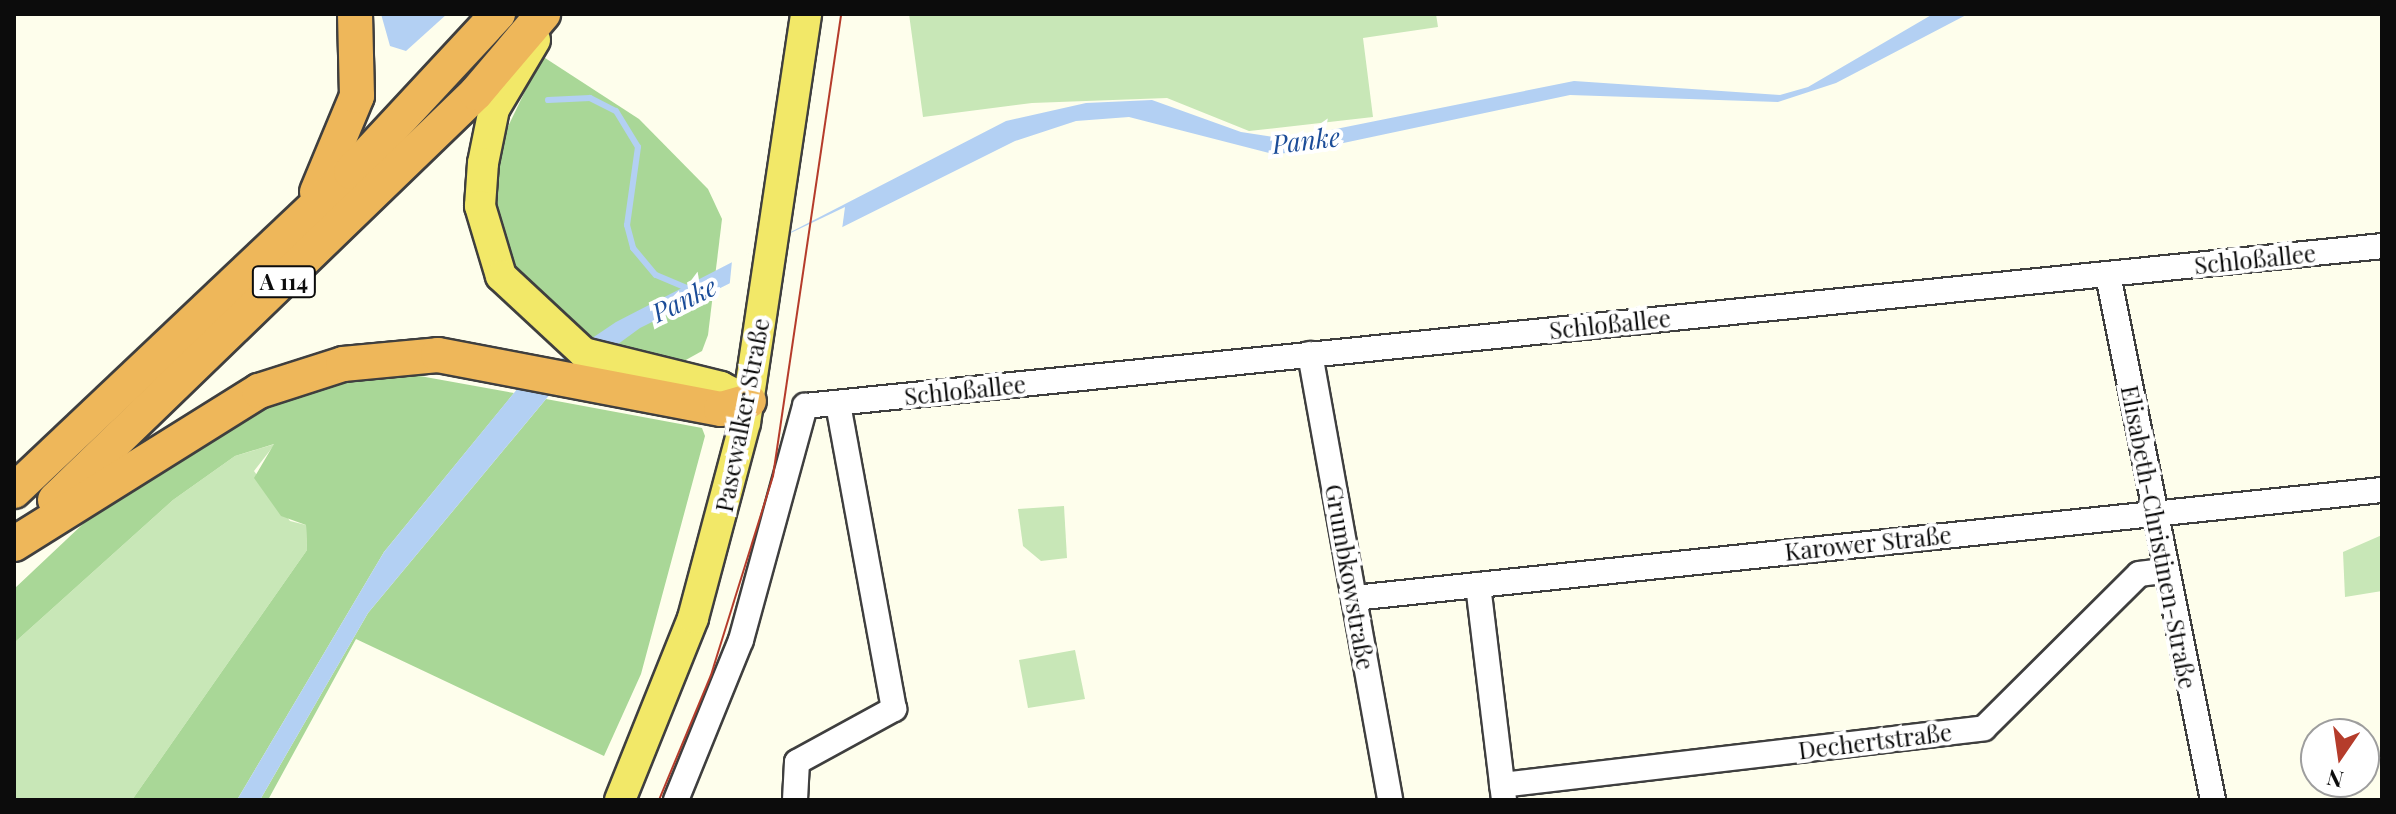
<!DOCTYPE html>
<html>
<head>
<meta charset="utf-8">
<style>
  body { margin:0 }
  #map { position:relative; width:2396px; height:814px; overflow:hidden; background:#fefeec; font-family:"Playfair Display",serif }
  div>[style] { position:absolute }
  .green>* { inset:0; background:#c8e7b7 }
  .forest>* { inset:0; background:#a9d797 }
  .water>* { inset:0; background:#b3d0f3 }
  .pier>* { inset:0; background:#fefeec }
  .stream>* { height:6px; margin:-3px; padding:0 3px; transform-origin:3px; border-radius:3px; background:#b3d0f3 }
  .roads { filter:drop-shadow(2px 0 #3f3f3f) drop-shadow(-2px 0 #3f3f3f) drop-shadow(0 2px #3f3f3f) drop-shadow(0 -2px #3f3f3f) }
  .minor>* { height:24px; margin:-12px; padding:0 12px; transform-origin:12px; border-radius:12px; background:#fff }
  .major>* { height:30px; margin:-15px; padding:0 15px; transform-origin:15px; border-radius:15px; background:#f2e868 }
  .highway>* { height:34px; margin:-17px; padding:0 17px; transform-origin:17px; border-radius:17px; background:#eeb75a }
  .tram>* { height:2px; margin:-1px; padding:0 1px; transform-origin:1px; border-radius:1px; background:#b53c2b }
  span { translate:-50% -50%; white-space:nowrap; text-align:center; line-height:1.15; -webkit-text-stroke:8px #fff; paint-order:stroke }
  .shield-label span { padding:2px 6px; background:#fff; border:2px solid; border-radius:6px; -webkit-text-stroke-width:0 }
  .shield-label { font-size:22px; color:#0c0c0c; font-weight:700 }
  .street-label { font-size:24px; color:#0c0c0c }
  .water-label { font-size:26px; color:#1b4c98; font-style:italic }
  .frame { position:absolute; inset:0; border:16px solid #0c0c0c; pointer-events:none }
  .north { position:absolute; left:2300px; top:718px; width:80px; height:80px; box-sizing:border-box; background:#fff; border:2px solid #9e9e9e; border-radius:50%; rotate:193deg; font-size:22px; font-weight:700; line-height:32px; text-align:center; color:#0c0c0c }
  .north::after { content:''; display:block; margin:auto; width:28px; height:36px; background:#b53c2b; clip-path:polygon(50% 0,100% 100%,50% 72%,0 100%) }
</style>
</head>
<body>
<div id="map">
  <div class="green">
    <i style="clip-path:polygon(909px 14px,1436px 14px,1438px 27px,1363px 38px,1373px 117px,1249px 131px,1167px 98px,1032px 103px,923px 117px)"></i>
    <i style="clip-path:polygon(275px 444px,254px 471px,290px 521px,306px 525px,307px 550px,132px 800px,14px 800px,14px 643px,173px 500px,235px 456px)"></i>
    <i style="clip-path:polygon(1064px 506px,1067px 558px,1041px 561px,1023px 546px,1018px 509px)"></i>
    <i style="clip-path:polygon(2382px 535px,2382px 591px,2345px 597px,2343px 552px)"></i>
    <i style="clip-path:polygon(1075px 650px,1085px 699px,1028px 708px,1019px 660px)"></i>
  </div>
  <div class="forest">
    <i style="clip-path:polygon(542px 56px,639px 119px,708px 189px,722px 219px,708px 335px,702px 351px,684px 361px,659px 363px,562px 329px,508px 261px,493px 200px,500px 143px)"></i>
    <i style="clip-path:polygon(392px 371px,514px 393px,384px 552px,237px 800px,132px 800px,307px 550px,306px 525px,281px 516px,254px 478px,274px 444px,235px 456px,173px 500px,14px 643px,14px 589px,119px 490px,265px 399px)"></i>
    <i style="clip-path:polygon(546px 399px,702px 428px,705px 436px,641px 674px,604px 756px,356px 639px,268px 800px,260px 800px,368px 613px)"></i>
  </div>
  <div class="water">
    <i style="clip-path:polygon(381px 14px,447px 14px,406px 51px,390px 46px)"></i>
    <i style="clip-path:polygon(1933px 14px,1968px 14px,1836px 83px,1778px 102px,1570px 95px,1301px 152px,1273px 154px,1129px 117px,1076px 121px,1015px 141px,640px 328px,551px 393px,368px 613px,260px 800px,237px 800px,384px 552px,518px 388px,616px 322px,1006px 121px,1086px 103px,1152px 100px,1241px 132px,1286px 139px,1574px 81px,1780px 95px,1808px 87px)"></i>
  </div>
  <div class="pier">
    <i style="clip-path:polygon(845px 207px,841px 237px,729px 291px,732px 261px)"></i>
  </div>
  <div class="stream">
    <i style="left:548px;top:100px;width:42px;rotate:-2.7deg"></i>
    <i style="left:590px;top:98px;width:29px;rotate:27deg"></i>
    <i style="left:616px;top:111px;width:42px;rotate:58.6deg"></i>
    <i style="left:638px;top:147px;width:79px;rotate:98deg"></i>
    <i style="left:627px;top:225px;width:24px;rotate:75deg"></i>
    <i style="left:633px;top:248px;width:35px;rotate:50deg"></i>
    <i style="left:656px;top:275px;width:38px;rotate:23deg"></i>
  </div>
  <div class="roads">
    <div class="minor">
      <i style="left:2108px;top:275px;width:535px;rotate:78.69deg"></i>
      <i style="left:1310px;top:354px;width:453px;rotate:79.8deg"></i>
      <i style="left:1478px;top:585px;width:217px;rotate:83.1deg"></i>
      <i style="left:1354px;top:598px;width:1034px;rotate:-6deg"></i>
      <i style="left:1502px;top:785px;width:485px;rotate:-6.7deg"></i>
      <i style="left:1984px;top:728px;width:218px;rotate:-44.8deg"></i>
      <i style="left:2139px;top:574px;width:25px;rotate:-7deg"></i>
      <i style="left:676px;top:800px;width:173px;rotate:-67.9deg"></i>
      <i style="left:741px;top:640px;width:243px;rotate:-74.7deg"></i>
      <i style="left:805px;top:406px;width:1585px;rotate:-5.79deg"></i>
      <i style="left:795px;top:800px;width:38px;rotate:-87deg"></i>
      <i style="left:797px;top:762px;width:111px;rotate:-28.7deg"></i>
      <i style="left:894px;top:709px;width:311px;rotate:-100.4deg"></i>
    </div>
    <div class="major">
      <i style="left:535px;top:40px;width:80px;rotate:120.7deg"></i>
      <i style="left:494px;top:109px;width:55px;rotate:101.5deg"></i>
      <i style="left:483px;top:163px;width:43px;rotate:94deg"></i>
      <i style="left:480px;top:206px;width:73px;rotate:73.3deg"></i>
      <i style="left:501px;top:276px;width:113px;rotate:42.9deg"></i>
      <i style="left:584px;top:353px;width:141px;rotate:13.9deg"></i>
      <i style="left:721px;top:387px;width:31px;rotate:27deg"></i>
      <i style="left:620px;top:800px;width:196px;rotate:-68.1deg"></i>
      <i style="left:693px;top:618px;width:202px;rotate:-75.1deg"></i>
      <i style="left:745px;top:423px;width:414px;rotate:-81.5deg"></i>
    </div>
    <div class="highway">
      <i style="left:317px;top:192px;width:104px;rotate:-67.4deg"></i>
      <i style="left:357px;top:96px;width:82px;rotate:-91.4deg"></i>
      <i style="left:14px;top:491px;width:464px;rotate:-43.4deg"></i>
      <i style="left:351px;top:172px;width:216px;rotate:-47.1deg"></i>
      <i style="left:55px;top:500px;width:586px;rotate:-44.03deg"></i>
      <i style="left:476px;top:93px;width:104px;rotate:-49.7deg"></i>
      <i style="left:14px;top:544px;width:289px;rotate:-32deg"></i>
      <i style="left:259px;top:391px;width:88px;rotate:-17.8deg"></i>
      <i style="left:343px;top:364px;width:95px;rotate:-5.4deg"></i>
      <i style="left:438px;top:355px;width:288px;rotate:10.8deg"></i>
      <i style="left:721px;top:409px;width:29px;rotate:-16deg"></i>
    </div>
  </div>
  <div class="tram">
    <i style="left:659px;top:800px;width:135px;rotate:-67.4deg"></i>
    <i style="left:711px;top:675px;width:208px;rotate:-72.7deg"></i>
    <i style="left:773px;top:476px;width:467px;rotate:-81.6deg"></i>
  </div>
  <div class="shield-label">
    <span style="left:284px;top:282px">A 114</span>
  </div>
  <div class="street-label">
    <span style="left:2255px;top:259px;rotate:-6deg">Schloßallee</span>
    <span style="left:1610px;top:324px;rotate:-6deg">Schloßallee</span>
    <span style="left:965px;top:390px;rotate:-6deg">Schloßallee</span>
    <span style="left:742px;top:415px;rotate:-79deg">Pasewalker Straße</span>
    <span style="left:2159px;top:537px;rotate:79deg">Elisabeth-Christinen-Straße</span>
    <span style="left:1868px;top:543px;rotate:-6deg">Karower Straße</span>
    <span style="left:1350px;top:577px;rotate:80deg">Grumbkowstraße</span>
    <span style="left:1875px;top:741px;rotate:-7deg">Dechertstraße</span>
  </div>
  <div class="water-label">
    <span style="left:1306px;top:140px;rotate:-7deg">Panke</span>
    <span style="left:684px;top:299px;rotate:-26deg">Panke</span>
  </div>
  <div class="frame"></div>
  <div class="north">N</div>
</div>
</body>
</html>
